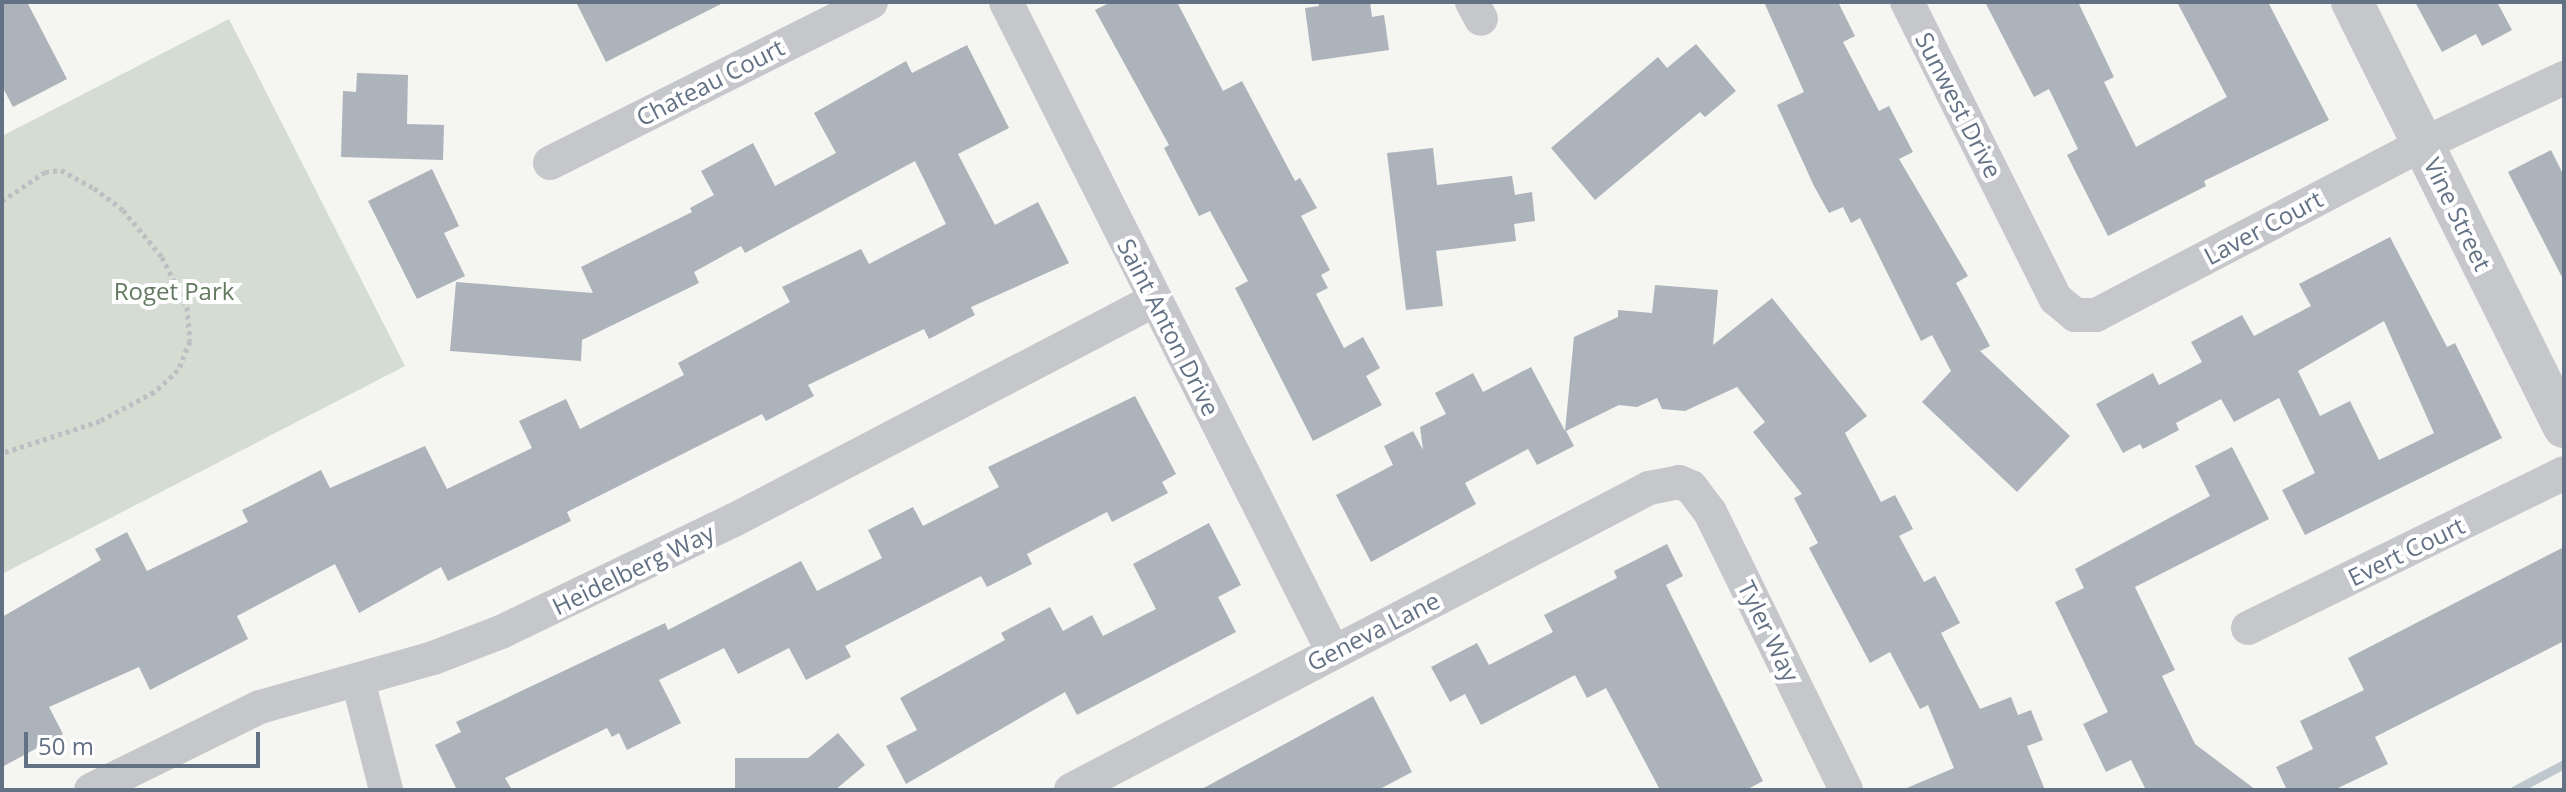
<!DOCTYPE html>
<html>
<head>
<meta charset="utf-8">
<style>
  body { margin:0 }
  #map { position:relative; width:2566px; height:792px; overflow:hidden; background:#f5f5f1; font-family:"Open Sans",sans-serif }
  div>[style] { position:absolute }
  .green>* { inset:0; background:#d5ddd2 }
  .stream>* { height:9px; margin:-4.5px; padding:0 4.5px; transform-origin:4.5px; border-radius:4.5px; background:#bdc7cd }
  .building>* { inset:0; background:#adb3ba }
  .path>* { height:5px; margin-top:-2.5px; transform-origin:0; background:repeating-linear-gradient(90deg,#bebfc2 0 4px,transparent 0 8px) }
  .minor>* { height:34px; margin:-17px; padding:0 17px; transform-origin:17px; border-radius:17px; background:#c5c7cb }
  .tertiary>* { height:42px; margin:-21px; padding:0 21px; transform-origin:21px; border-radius:21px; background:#c5c7cb }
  span { translate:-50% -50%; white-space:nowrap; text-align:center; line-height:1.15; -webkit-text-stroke:8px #fff; paint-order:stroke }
  .street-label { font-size:24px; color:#637184 }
  .park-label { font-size:24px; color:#647b62 }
  .frame { position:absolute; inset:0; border:4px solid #637184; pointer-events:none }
  .scale { position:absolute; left:24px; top:732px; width:236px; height:36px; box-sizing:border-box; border:4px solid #637184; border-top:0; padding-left:10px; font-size:24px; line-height:28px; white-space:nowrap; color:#637184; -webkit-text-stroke:6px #fff; paint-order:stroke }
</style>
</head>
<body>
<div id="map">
  <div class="green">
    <i style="clip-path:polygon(229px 19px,405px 366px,2px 574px,2px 136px)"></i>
  </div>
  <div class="stream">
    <i style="left:2515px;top:790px;width:55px;rotate:-28deg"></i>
  </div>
  <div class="building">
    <i style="clip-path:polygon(2px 2px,27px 2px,67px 79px,13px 107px,2px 86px)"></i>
    <i style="clip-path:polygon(576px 2px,725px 2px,606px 62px)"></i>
    <i style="clip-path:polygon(1111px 2px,1177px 2px,1223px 91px,1242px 81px,1295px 181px,1300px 178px,1317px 208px,1301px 216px,1330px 270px,1321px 275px,1328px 288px,1316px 294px,1344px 348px,1363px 337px,1380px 368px,1366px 376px,1382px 405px,1313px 441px,1235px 288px,1248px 281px,1210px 211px,1199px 216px,1164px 148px,1169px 145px,1095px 10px)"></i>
    <i style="clip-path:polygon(1318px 2px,1370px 2px,1372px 17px,1384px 15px,1389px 50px,1312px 61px,1305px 8px,1319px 6px)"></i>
    <i style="clip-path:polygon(1764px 2px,1838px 2px,1855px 36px,1843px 42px,1879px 111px,1889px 106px,1913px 152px,1899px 159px,1968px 276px,1956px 283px,1990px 346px,1980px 351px,2070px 436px,2017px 492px,1922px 402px,1951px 371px,1932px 335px,1921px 341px,1860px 218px,1851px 223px,1843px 207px,1829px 213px,1814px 186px,1777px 105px,1804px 92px)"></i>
    <i style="clip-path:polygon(1985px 2px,2078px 2px,2114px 77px,2104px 82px,2136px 147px,2227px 97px,2177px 2px,2268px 2px,2329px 120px,2204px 181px,2206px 186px,2108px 236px,2067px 155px,2078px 149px,2049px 89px,2034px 97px)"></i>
    <i style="clip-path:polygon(2415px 2px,2497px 2px,2512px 30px,2482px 46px,2476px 34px,2442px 52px)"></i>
    <i style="clip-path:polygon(1696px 44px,1736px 91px,1705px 117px,1700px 112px,1595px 200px,1551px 148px,1658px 57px,1667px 68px)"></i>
    <i style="clip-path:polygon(967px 45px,1009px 128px,958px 154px,995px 225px,1038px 202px,1069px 263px,971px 307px,975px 315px,929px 339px,924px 329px,808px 385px,814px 396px,766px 421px,762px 414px,567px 512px,571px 521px,448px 581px,441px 567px,359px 613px,335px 564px,237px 616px,248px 639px,150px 690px,139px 667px,49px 707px,63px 734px,2px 767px,2px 617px,101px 560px,95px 549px,127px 532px,147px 571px,248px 522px,242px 510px,321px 470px,330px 488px,425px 446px,447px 489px,532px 448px,519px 421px,566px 399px,580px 429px,684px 375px,678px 363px,790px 302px,782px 287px,861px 249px,869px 264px,946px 224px,915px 161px,745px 253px,741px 246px,694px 272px,699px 283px,582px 340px,581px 361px,450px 351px,456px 282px,593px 293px,581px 267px,692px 212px,690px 208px,714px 195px,701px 171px,753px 143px,775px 186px,836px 153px,814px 113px,906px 61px,912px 73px)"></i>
    <i style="clip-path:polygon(357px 73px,408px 75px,407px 124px,444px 125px,443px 160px,341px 157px,343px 91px,356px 92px)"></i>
    <i style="clip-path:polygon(1433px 148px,1437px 185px,1512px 176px,1515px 195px,1532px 192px,1535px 221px,1514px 224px,1516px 241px,1436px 251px,1443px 306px,1406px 310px,1387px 153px)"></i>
    <i style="clip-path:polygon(2551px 150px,2564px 176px,2564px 281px,2508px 172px)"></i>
    <i style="clip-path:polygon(432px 169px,459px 226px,444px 233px,465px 276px,417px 299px,368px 201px)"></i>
    <i style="clip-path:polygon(evenodd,2390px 237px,2447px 347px,2455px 343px,2502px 438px,2305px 535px,2282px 490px,2315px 473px,2279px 398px,2234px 422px,2221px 399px,2176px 423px,2179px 430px,2143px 449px,2140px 444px,2123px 453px,2096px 404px,2153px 373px,2159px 385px,2202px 362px,2191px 342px,2242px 315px,2254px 336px,2311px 306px,2299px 284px,2390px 237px,2384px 321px,2434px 433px,2379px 460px,2350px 401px,2320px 416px,2298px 371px,2384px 321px)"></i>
    <i style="clip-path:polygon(1655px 285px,1718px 290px,1713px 345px,1772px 298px,1867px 416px,1845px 433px,1881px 502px,1895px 495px,1913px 529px,1899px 536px,1924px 582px,1935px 576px,1960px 623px,1941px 633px,1980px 709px,2011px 697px,2018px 715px,2031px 710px,2043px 740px,2027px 746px,2045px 790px,1902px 790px,1954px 768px,1928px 705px,1920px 709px,1890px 652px,1870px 663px,1809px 548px,1818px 543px,1794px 498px,1802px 494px,1753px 432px,1765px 422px,1737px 387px,1685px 411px,1662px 409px,1657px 398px,1637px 407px,1619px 405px,1566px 431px,1574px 446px,1537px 465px,1528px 449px,1465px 483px,1476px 504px,1371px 562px,1336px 495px,1393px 465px,1384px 446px,1413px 431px,1423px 450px,1420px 427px,1446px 414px,1435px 393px,1473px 373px,1483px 392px,1531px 367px,1565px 431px,1574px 337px,1618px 317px,1618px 310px,1652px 313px)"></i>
    <i style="clip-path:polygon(1135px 396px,1176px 474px,1162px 482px,1168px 493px,1112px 522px,1107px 512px,1027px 554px,1032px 564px,987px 587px,981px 576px,845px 646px,851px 657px,806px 680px,789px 648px,738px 674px,724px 648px,659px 680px,681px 723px,627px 750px,619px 733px,612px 737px,607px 728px,505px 778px,512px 790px,457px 790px,435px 745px,461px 732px,456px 722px,665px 623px,668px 630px,801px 561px,817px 591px,882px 558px,868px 530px,913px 507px,923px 526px,999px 487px,988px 467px)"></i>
    <i style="clip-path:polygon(2232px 447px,2269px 519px,2135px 587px,2175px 670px,2162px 676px,2195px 744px,2256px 790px,2146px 790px,2131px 760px,2106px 772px,2083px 724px,2108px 712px,2055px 602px,2084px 588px,2075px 569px,2210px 496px,2195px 466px)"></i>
    <i style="clip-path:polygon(1209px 523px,1241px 585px,1218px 597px,1236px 632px,1077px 715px,1065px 692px,906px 784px,886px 746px,917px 730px,900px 698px,1005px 640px,1001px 633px,1050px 607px,1063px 631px,1092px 615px,1103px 636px,1156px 609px,1133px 564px)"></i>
    <i style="clip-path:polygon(1667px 544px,1683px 576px,1666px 585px,1763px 781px,1746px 790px,1660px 790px,1606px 688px,1587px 698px,1575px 675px,1481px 725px,1465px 694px,1450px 702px,1431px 667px,1477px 643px,1489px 665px,1553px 632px,1544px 615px,1617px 578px,1614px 571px)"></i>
    <i style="clip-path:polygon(2564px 547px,2564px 641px,2375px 737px,2388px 764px,2334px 790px,2287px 790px,2276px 767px,2313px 749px,2300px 721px,2364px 690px,2348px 658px)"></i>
    <i style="clip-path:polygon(1373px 696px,1412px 772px,1378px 790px,1200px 790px)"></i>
    <i style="clip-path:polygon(838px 733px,865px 765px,835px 790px,735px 790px,735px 758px,808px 758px)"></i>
  </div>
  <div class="path">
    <i style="left:2px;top:201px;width:52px;rotate:-34deg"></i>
    <i style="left:45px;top:172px;width:16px;rotate:-7deg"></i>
    <i style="left:61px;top:170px;width:38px;rotate:29deg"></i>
    <i style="left:94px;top:188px;width:36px;rotate:37deg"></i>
    <i style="left:123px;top:210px;width:61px;rotate:50.3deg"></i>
    <i style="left:162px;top:257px;width:56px;rotate:63.4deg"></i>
    <i style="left:187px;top:307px;width:34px;rotate:85deg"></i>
    <i style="left:190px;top:341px;width:31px;rotate:112deg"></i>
    <i style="left:178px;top:370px;width:33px;rotate:137deg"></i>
    <i style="left:154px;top:392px;width:61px;rotate:151.8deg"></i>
    <i style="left:100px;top:421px;width:103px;rotate:161.9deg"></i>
  </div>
  <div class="minor">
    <i style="left:1006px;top:2px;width:728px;rotate:63.29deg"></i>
    <i style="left:1472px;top:2px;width:19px;rotate:62deg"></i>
    <i style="left:1907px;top:2px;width:332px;rotate:63.4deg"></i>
    <i style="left:2056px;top:299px;width:25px;rotate:40deg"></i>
    <i style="left:2075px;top:315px;width:21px"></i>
    <i style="left:2096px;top:315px;width:369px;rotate:-27.6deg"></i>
    <i style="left:2423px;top:144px;width:156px;rotate:-25.1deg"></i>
    <i style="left:550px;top:163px;width:359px;rotate:-26.6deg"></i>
    <i style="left:2248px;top:628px;width:352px;rotate:-26.1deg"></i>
    <i style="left:358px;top:680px;width:114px;rotate:75.7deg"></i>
    <i style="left:91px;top:790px;width:188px;rotate:-26.2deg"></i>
    <i style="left:260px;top:707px;width:180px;rotate:-15.8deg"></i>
    <i style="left:433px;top:658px;width:73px;rotate:-20.9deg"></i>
    <i style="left:501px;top:632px;width:259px;rotate:-25.7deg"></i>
    <i style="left:734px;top:520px;width:474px;rotate:-27.6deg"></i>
    <i style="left:1071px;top:790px;width:652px;rotate:-27.59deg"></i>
    <i style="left:1649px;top:488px;width:31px;rotate:-11deg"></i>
    <i style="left:1679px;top:482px;width:13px;rotate:23deg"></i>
    <i style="left:1691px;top:487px;width:31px;rotate:53deg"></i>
    <i style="left:1710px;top:512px;width:309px;rotate:63.9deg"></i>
  </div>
  <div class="tertiary">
    <i style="left:2352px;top:2px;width:475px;rotate:63.5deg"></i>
  </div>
  <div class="street-label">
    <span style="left:710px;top:82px;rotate:-27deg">Chateau Court</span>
    <span style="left:1959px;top:105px;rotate:63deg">Sunwest Drive</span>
    <span style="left:2458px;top:214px;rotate:64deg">Vine Street</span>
    <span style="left:2263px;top:227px;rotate:-28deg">Laver Court</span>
    <span style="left:1169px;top:327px;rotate:63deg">Saint Anton Drive</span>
    <span style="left:2406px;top:551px;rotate:-26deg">Evert Court</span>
    <span style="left:633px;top:569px;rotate:-26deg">Heidelberg Way</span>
    <span style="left:1373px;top:631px;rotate:-27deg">Geneva Lane</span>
    <span style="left:1769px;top:631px;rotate:64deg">Tyler Way</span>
  </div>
  <div class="park-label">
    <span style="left:174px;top:291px">Roget Park</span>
  </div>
  <div class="frame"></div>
  <div class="scale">50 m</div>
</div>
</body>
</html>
